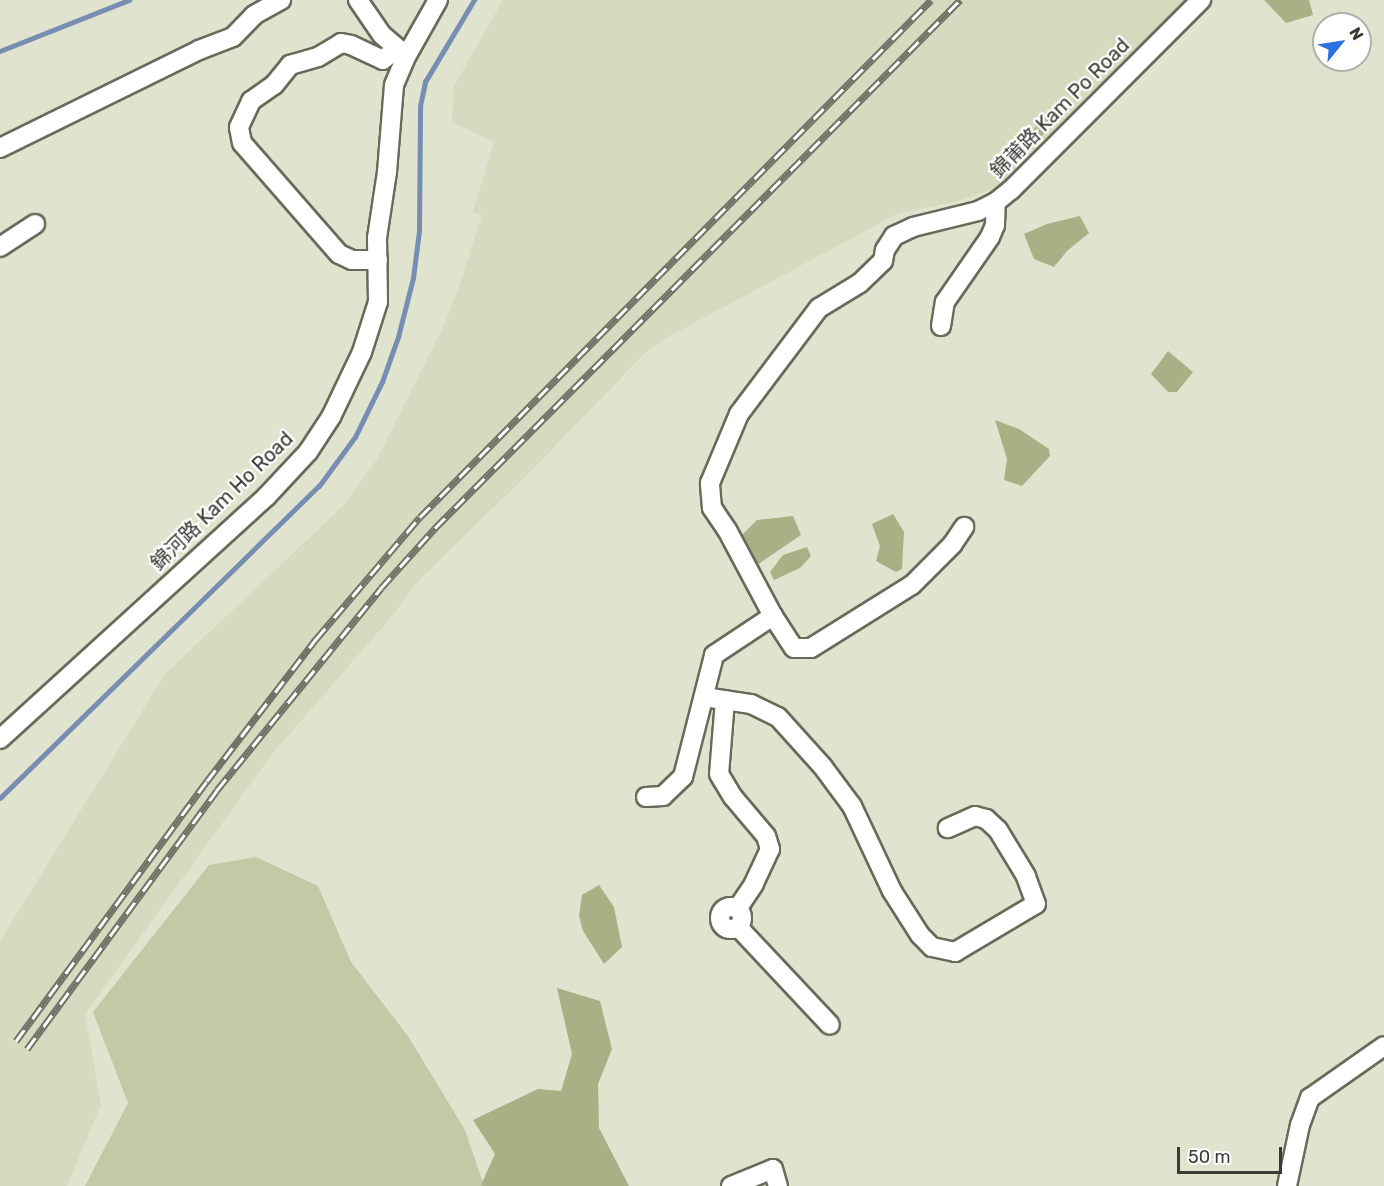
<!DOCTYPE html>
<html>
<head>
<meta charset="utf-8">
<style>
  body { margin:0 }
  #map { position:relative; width:1384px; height:1186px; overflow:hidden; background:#e0e4cf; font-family:Rubik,"Noto Sans TC",sans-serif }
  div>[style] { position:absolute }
  .built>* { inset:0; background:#d6dbbf }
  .green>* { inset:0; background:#c2c9a4 }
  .forest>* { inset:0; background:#a8b085 }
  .stream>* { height:4.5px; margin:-2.25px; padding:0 2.25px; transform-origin:2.25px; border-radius:2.25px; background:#778eb2 }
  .roads { filter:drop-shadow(2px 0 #686b59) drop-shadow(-2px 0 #686b59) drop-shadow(0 2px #686b59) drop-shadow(0 -2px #686b59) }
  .minor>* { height:18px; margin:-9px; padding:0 9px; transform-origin:9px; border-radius:9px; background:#fff }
  .minor>.ring { margin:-9px; padding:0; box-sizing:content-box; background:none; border:18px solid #fff; border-radius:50% }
  .rail>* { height:7px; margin-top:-3.5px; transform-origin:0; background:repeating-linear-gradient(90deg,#fff 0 14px,#707366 0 28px); box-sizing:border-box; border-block:2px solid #707366 }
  span { translate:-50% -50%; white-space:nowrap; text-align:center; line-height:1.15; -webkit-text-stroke:4.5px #fff; paint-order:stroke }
  .street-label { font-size:20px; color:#3a3c33 }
  .north { position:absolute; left:1312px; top:12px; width:60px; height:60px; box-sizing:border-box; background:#fff; border:2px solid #b0b1ad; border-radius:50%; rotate:60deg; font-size:16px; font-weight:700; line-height:24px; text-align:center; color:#3a3c33 }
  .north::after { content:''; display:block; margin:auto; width:21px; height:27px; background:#2d72de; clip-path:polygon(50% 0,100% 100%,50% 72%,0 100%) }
  .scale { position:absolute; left:1177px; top:1147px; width:105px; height:27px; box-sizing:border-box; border:3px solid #3a3c33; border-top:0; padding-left:8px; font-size:18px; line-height:21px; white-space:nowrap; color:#3a3c33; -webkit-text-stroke:4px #fff; paint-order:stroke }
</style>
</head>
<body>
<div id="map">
  <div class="built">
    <i style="clip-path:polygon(503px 0,1187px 0,1015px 173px,993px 189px,955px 202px,899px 213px,664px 339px,645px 353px,532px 470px,419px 580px,388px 621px,272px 754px,85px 1014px,101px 1105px,67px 1186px,0 1186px,0 941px,165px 674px,343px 506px,377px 459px,443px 327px,459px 287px,482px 215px,473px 212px,494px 142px,452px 122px,454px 86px)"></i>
  </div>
  <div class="green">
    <i style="clip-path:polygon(256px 857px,318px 886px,351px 962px,408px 1036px,465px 1130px,484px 1186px,85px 1186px,128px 1103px,93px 1012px,209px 865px)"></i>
  </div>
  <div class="forest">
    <i style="clip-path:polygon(1264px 0,1309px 0,1313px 15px,1286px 23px)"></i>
    <i style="clip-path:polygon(1050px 112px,1060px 116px,1009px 171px,1002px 164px)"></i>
    <i style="clip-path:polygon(1080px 216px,1089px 233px,1067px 251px,1054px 267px,1034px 259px,1024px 234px,1047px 224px)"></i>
    <i style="clip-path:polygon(1168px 351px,1193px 372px,1177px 392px,1168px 392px,1151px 374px)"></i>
    <i style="clip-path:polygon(995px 420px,1019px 429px,1049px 449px,1050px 456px,1022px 486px,1004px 480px,1007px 459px)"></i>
    <i style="clip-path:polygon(893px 514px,904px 532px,902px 569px,896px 572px,876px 561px,880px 546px,872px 524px)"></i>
    <i style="clip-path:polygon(793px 516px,801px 535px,757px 565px,740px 537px,757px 520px)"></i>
    <i style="clip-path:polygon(807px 547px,811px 556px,800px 568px,774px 580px,770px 572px,783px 555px)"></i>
    <i style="clip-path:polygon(599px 885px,614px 907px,622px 947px,604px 964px,583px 931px,579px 916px,582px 895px)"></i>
    <i style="clip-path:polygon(557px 988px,600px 1001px,612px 1049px,598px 1084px,599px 1128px,629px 1186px,484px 1186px,481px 1185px,495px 1154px,473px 1120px,538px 1089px,561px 1091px,572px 1054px)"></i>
  </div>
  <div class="stream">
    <i style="left:0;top:51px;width:139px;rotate:-21.6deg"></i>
    <i style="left:0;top:798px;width:446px;rotate:-44.4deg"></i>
    <i style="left:319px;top:486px;width:61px;rotate:-53.7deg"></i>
    <i style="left:355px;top:437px;width:61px;rotate:-63.9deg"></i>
    <i style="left:382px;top:382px;width:48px;rotate:-70.4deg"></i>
    <i style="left:398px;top:337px;width:61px;rotate:-75.7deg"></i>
    <i style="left:413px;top:278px;width:47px;rotate:-82.7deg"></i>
    <i style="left:419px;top:231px;width:125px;rotate:-89.5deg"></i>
    <i style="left:420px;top:106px;width:25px;rotate:-78deg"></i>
    <i style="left:425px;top:82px;width:96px;rotate:-59.1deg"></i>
  </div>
  <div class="roads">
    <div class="minor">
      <i style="left:358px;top:0;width:42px;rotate:55.6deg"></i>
      <i style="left:382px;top:35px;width:30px;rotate:40deg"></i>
      <i style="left:0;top:148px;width:222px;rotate:-26.2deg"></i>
      <i style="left:199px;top:50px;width:36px;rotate:-21deg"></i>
      <i style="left:233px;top:37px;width:30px;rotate:-46deg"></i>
      <i style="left:254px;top:15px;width:31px;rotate:-29deg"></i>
      <i style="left:0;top:247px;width:42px;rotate:-33.3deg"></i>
      <i style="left:378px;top:260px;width:26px;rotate:180deg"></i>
      <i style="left:352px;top:260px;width:14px;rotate:-155deg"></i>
      <i style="left:339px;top:254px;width:147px;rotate:-131.1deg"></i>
      <i style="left:242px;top:143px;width:16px;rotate:-101deg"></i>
      <i style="left:239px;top:127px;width:29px;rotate:-65deg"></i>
      <i style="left:251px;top:101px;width:28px;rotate:-35deg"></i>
      <i style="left:274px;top:85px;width:26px;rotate:-51deg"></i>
      <i style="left:290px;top:65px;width:29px;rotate:-16deg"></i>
      <i style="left:318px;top:57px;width:27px;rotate:-31deg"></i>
      <i style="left:341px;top:43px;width:10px;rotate:11deg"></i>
      <i style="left:351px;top:45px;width:35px;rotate:25deg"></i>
      <i style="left:383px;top:60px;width:18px;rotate:-41deg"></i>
      <i style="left:941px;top:326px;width:24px;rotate:-81deg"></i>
      <i style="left:945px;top:302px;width:79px;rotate:-55.3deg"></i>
      <i style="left:990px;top:237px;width:13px;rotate:-67deg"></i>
      <i style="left:995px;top:225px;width:23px;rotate:-88deg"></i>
      <i style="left:773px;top:616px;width:38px;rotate:57deg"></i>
      <i style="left:794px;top:648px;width:17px"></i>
      <i style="left:811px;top:648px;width:119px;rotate:-32deg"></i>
      <i style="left:912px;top:585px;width:57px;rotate:-45deg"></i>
      <i style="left:952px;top:545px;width:22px;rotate:-56deg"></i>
      <i style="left:704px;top:697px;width:48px;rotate:8.5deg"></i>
      <i style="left:751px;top:704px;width:30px;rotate:26deg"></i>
      <i style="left:778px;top:717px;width:67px;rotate:48deg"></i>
      <i style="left:823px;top:767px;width:49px;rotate:53.4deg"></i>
      <i style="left:852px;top:806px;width:94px;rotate:64.8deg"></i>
      <i style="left:892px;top:891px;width:52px;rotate:57.5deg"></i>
      <i style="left:920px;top:935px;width:17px;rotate:45deg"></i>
      <i style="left:932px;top:947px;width:24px;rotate:12deg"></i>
      <i style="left:955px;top:952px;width:94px;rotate:-30.7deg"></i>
      <i style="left:1036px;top:904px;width:30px;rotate:-110deg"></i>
      <i style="left:1026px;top:876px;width:54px;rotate:-121.3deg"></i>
      <i style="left:998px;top:830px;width:16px;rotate:-137deg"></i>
      <i style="left:986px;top:819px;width:11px;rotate:-165deg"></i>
      <i style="left:975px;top:816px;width:30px;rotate:156deg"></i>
      <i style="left:725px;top:700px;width:74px;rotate:94.6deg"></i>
      <i style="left:719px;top:774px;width:27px;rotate:59deg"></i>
      <i style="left:733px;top:797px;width:51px;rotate:49.8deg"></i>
      <i style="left:766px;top:836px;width:14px;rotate:73deg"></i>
      <i style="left:770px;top:849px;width:38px;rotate:115deg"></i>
      <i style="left:754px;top:884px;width:30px;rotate:124deg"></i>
      <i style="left:0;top:739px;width:360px;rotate:-42.3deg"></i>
      <i style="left:266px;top:497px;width:62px;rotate:-47deg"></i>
      <i style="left:308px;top:452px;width:42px;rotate:-56.7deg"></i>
      <i style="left:331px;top:417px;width:72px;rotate:-64.5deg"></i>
      <i style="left:362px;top:352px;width:52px;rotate:-72.3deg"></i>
      <i style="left:378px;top:302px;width:64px;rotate:-90.9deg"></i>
      <i style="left:377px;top:238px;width:67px;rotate:-81.4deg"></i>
      <i style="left:387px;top:172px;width:87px;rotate:-85.4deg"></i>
      <i style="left:394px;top:85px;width:33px;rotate:-67deg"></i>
      <i style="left:407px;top:55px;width:63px;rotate:-60.6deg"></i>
      <i style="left:646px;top:797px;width:17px;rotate:-3deg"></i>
      <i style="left:663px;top:796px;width:28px;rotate:-44deg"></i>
      <i style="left:683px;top:777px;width:126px;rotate:-75.7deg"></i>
      <i style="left:714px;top:655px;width:71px;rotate:-33.5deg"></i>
      <i style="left:773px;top:616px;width:98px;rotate:-118.1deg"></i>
      <i style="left:727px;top:530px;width:27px;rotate:-124deg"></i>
      <i style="left:712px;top:508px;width:25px;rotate:-95deg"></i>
      <i style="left:710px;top:483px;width:75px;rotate:-67.2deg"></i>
      <i style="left:739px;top:414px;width:133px;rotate:-53deg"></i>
      <i style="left:819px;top:308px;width:48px;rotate:-31.4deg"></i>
      <i style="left:860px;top:283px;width:32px;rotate:-44deg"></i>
      <i style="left:883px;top:261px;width:11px;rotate:-80deg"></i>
      <i style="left:885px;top:250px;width:17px;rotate:-57deg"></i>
      <i style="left:894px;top:236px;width:21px;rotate:-25deg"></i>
      <i style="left:913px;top:227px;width:67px;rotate:-13.8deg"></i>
      <i style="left:978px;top:211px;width:20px;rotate:-27deg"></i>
      <i style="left:996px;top:202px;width:19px;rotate:-39deg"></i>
      <i style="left:1011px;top:190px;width:269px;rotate:-45deg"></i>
      <i class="ring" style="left:720px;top:907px;width:4px;height:4px"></i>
      <i style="left:738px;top:927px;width:134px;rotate:46.8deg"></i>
      <i style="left:731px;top:1186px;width:45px;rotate:-22deg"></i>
      <i style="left:773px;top:1169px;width:18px;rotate:74deg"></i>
      <i style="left:1287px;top:1186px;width:62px;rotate:-78deg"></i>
      <i style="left:1300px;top:1125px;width:29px;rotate:-70deg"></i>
      <i style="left:1310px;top:1098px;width:90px;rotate:-35.1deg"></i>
    </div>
  </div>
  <div class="rail">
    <i style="left:16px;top:1041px;width:323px;rotate:-53.7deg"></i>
    <i style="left:207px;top:781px;width:179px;rotate:-52.5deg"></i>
    <i style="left:316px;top:639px;width:160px;rotate:-49.6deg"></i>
    <i style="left:420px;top:517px;width:727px;rotate:-45.33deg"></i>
    <i style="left:27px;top:1049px;width:321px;rotate:-53.7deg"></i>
    <i style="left:217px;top:790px;width:260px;rotate:-50.9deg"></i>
    <i style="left:381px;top:588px;width:81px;rotate:-48deg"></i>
    <i style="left:435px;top:528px;width:745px;rotate:-45.16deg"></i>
  </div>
  <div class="street-label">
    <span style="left:1060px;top:108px;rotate:-45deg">錦莆路 Kam Po Road</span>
    <span style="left:222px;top:501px;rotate:-44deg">錦河路 Kam Ho Road</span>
  </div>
  <div class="north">N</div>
  <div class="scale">50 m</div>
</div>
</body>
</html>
